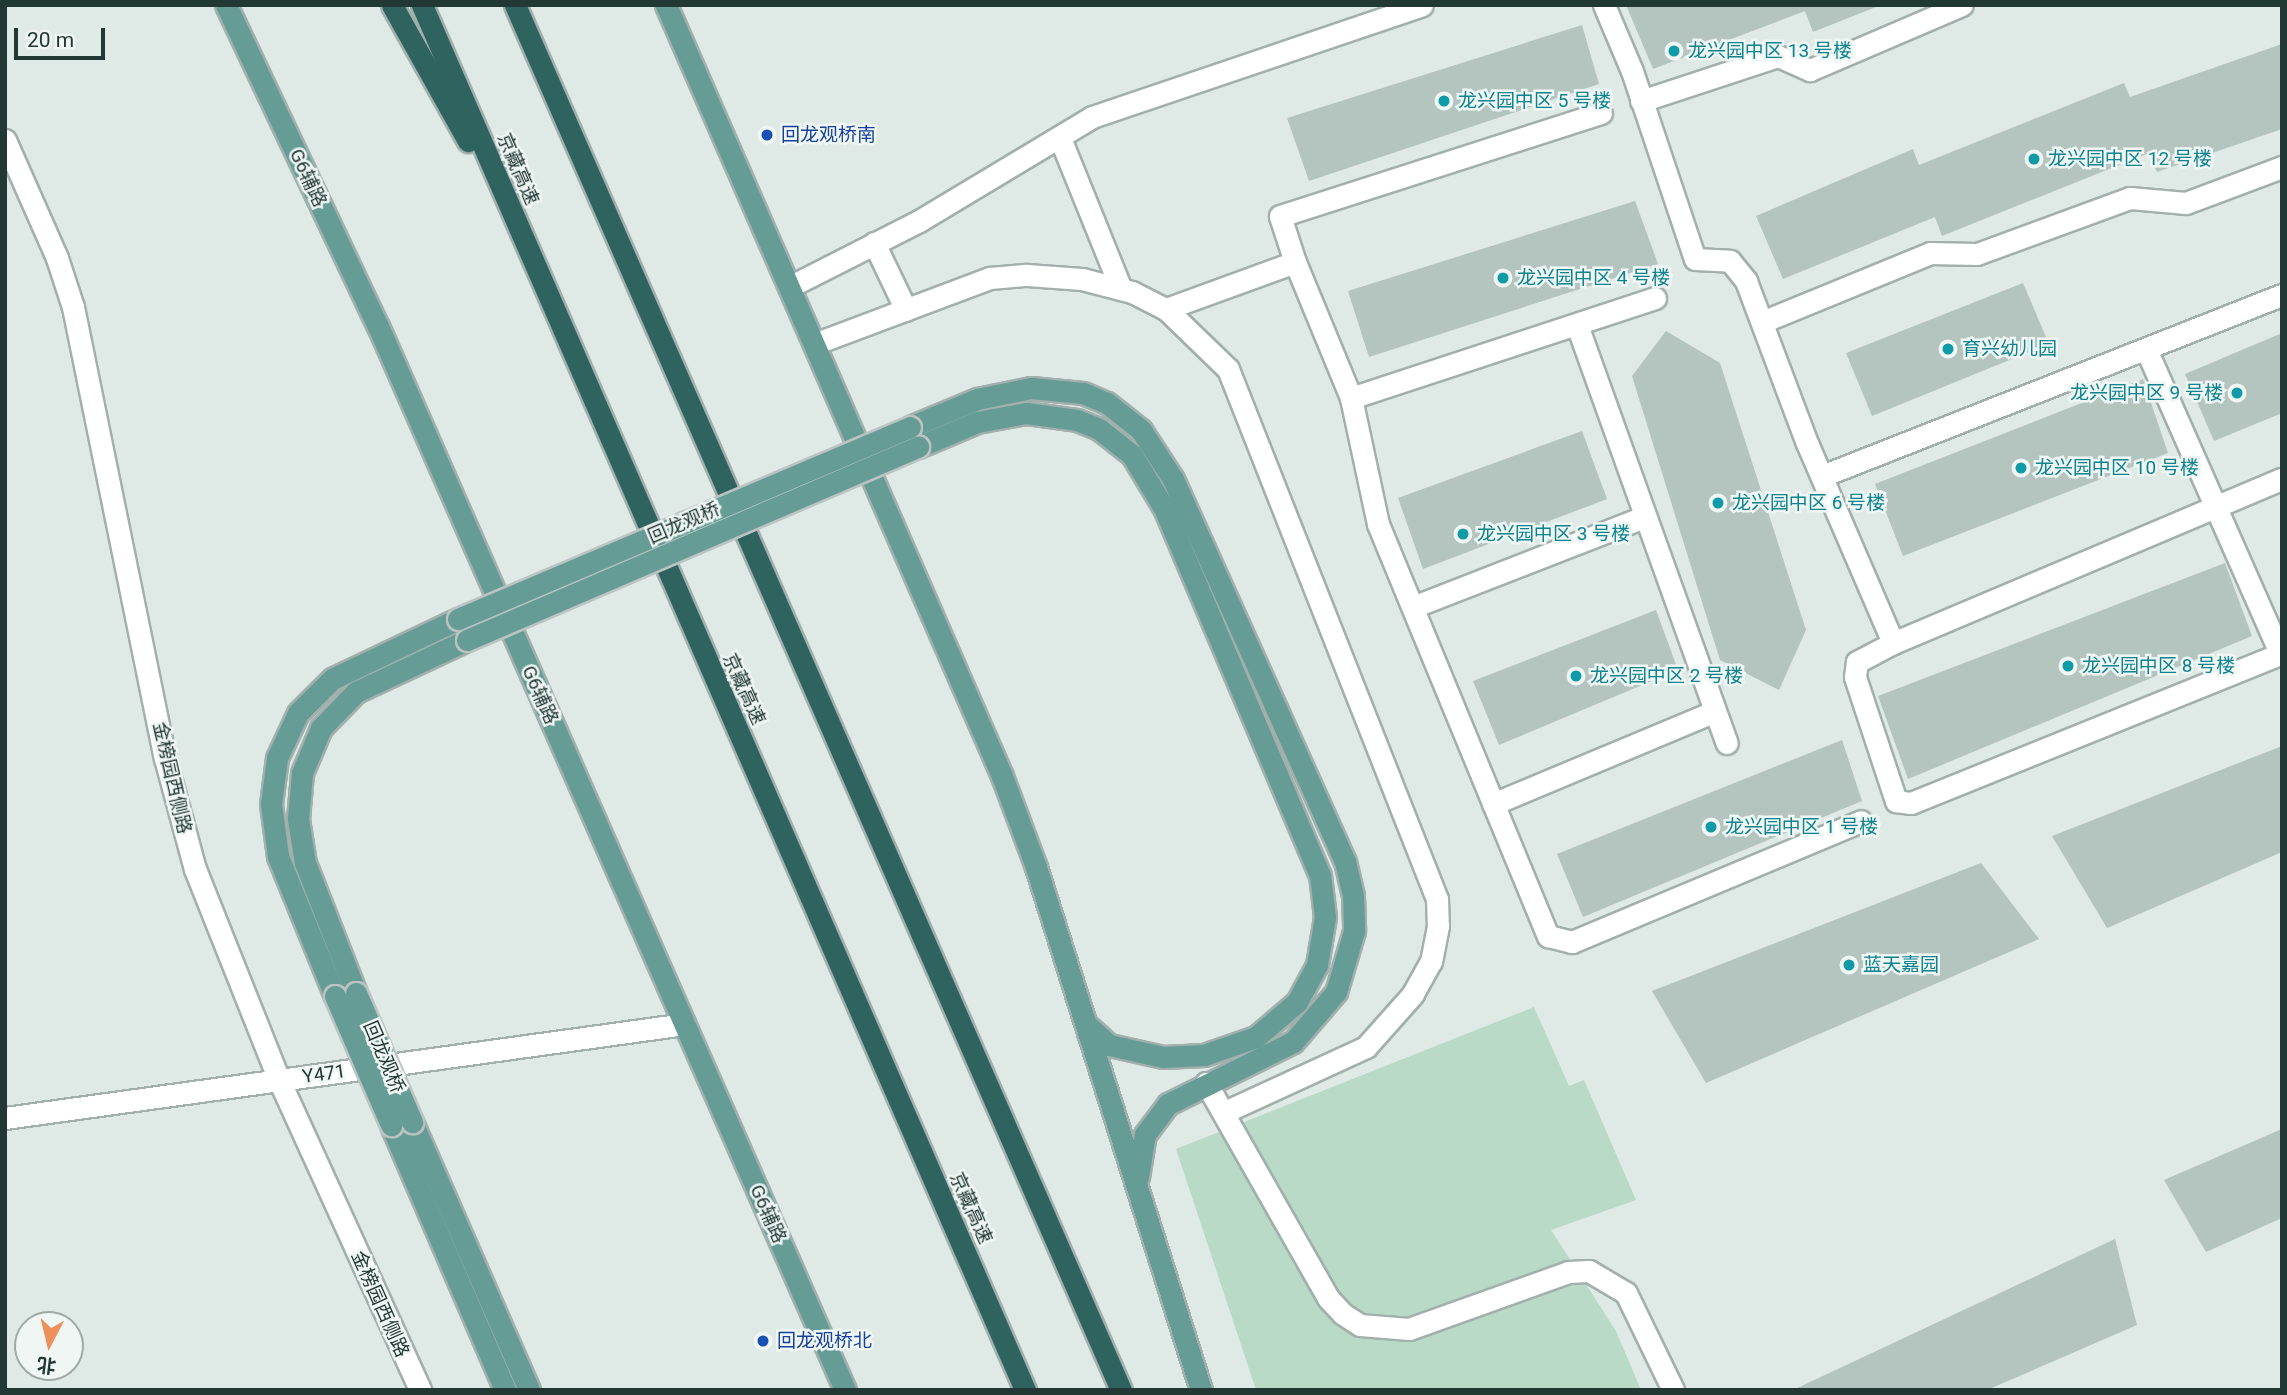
<!DOCTYPE html>
<html>
<head>
<meta charset="utf-8">
<style>
  body { margin:0 }
  #map { position:relative; width:2287px; height:1395px; overflow:hidden; background:#dfe9e6; font-family:Roboto,"Noto Sans SC",sans-serif }
  div>[style] { position:absolute }
  .green>* { inset:0; background:#b8dac6 }
  .building>* { inset:0; background:#b4c4bf }
  .roads { filter:drop-shadow(2px 0 #a2b0ad) drop-shadow(-2px 0 #a2b0ad) drop-shadow(0 2px #a2b0ad) drop-shadow(0 -2px #a2b0ad) }
  .minor>* { height:21px; margin:-10.5px; padding:0 10.5px; transform-origin:10.5px; border-radius:10.5px; background:#fff }
  .major>* { height:21px; margin:-10.5px; padding:0 10.5px; transform-origin:10.5px; border-radius:10.5px; background:#659d96 }
  .highway>* { height:21px; margin:-10.5px; padding:0 10.5px; transform-origin:10.5px; border-radius:10.5px; background:#2e635f }
  .bridges { filter:drop-shadow(2px 0 #bcc3c2) drop-shadow(-2px 0 #bcc3c2) drop-shadow(0 2px #bcc3c2) drop-shadow(0 -2px #bcc3c2) }
  .major-bridge>* { height:21px; margin:-10.5px; padding:0 10.5px; transform-origin:10.5px; border-radius:10.5px; background:#659d96 }
  .dots>* { width:19px; height:19px; translate:-50% -50%; box-sizing:border-box; border:4px solid #eff6f3; border-radius:50% }
  span { translate:-50% -50%; white-space:nowrap; text-align:center; line-height:1.15; -webkit-text-stroke:5px #eff6f3; paint-order:stroke }
  .culture-label { font-size:19px; color:#0d838f }
  .left { translate:0 -50%; text-align:left }
  .right { translate:-100% -50%; text-align:right }
  .transit-label { font-size:19px; color:#164399 }
  .street-label { font-size:19px; color:#213835 }
  .frame { position:absolute; inset:0; border:7px solid #213835; pointer-events:none }
  .north { position:absolute; left:14px; top:1311px; width:70px; height:70px; box-sizing:border-box; background:#eff6f3; border:2px solid #9daaa7; border-radius:50%; rotate:187deg; font-size:19px; font-weight:700; line-height:28px; text-align:center; color:#213835 }
  .north::after { content:''; display:block; margin:auto; width:24px; height:32px; background:#ec915a; clip-path:polygon(50% 0,100% 100%,50% 72%,0 100%) }
  .scale { position:absolute; left:14px; top:28px; width:91px; height:32px; box-sizing:border-box; border:4px solid #213835; border-top:0; padding-left:9px; font-size:21px; line-height:24px; white-space:nowrap; color:#213835; -webkit-text-stroke:5px #eff6f3; paint-order:stroke }
</style>
</head>
<body>
<div id="map">
  <div class="green">
    <i style="clip-path:polygon(1534px 1007px,1569px 1086px,1584px 1080px,1636px 1200px,1551px 1230px,1616px 1331px,1641px 1390px,1256px 1390px,1176px 1149px)"></i>
  </div>
  <div class="building">
    <i style="clip-path:polygon(1626px 5px,1876px 5px,1876px 7px,1813px 32px,1805px 11px,1653px 69px)"></i>
    <i style="clip-path:polygon(1582px 25px,1599px 84px,1309px 181px,1287px 118px)"></i>
    <i style="clip-path:polygon(2282px 44px,2282px 129px,2157px 172px,2149px 153px,1942px 236px,1935px 217px,1783px 279px,1756px 216px,1913px 149px,1919px 165px,2124px 83px,2130px 97px)"></i>
    <i style="clip-path:polygon(1635px 201px,1658px 264px,1369px 357px,1348px 291px)"></i>
    <i style="clip-path:polygon(2023px 283px,2049px 344px,1872px 416px,1846px 353px)"></i>
    <i style="clip-path:polygon(1666px 331px,1720px 363px,1806px 630px,1779px 690px,1720px 660px,1632px 376px)"></i>
    <i style="clip-path:polygon(2282px 333px,2282px 413px,2214px 441px,2185px 374px)"></i>
    <i style="clip-path:polygon(2143px 379px,2168px 453px,1903px 556px,1875px 484px)"></i>
    <i style="clip-path:polygon(1582px 431px,1607px 499px,1423px 569px,1398px 498px)"></i>
    <i style="clip-path:polygon(2225px 563px,2252px 636px,1908px 779px,1878px 696px)"></i>
    <i style="clip-path:polygon(1656px 610px,1678px 670px,1499px 745px,1473px 681px)"></i>
    <i style="clip-path:polygon(1842px 740px,1862px 801px,1583px 917px,1557px 854px)"></i>
    <i style="clip-path:polygon(2282px 746px,2282px 852px,2107px 928px,2052px 836px)"></i>
    <i style="clip-path:polygon(1981px 863px,2039px 939px,1706px 1083px,1652px 991px)"></i>
    <i style="clip-path:polygon(2282px 1129px,2282px 1218px,2206px 1252px,2164px 1180px)"></i>
    <i style="clip-path:polygon(2115px 1239px,2137px 1325px,1987px 1390px,1793px 1390px)"></i>
  </div>
  <div class="roads">
    <div class="minor">
      <i style="left:1604px;top:5px;width:72px;rotate:67deg"></i>
      <i style="left:1632px;top:71px;width:198px;rotate:71.5deg"></i>
      <i style="left:1695px;top:259px;width:35px;rotate:3deg"></i>
      <i style="left:1730px;top:261px;width:26px;rotate:51deg"></i>
      <i style="left:1746px;top:281px;width:173px;rotate:69.4deg"></i>
      <i style="left:1807px;top:443px;width:218px;rotate:66.7deg"></i>
      <i style="left:1893px;top:643px;width:422px;rotate:-22.9deg"></i>
      <i style="left:1641px;top:101px;width:144px;rotate:-18.2deg"></i>
      <i style="left:1778px;top:56px;width:35px;rotate:24deg"></i>
      <i style="left:1810px;top:70px;width:165px;rotate:-23.2deg"></i>
      <i style="left:1060px;top:138px;width:163px;rotate:68deg"></i>
      <i style="left:5px;top:140px;width:129px;rotate:66.2deg"></i>
      <i style="left:57px;top:258px;width:52px;rotate:71.9deg"></i>
      <i style="left:73px;top:307px;width:460px;rotate:78.5deg"></i>
      <i style="left:165px;top:758px;width:115px;rotate:74.9deg"></i>
      <i style="left:195px;top:869px;width:227px;rotate:68.3deg"></i>
      <i style="left:279px;top:1080px;width:341px;rotate:65.5deg"></i>
      <i style="left:874px;top:243px;width:74px;rotate:64.5deg"></i>
      <i style="left:1295px;top:262px;width:48px;rotate:-108.1deg"></i>
      <i style="left:1280px;top:216px;width:337px;rotate:-17.8deg"></i>
      <i style="left:789px;top:287px;width:146px;rotate:-26.9deg"></i>
      <i style="left:919px;top:221px;width:202px;rotate:-31deg"></i>
      <i style="left:1092px;top:117px;width:348px;rotate:-18.7deg"></i>
      <i style="left:1166px;top:309px;width:137px;rotate:-20deg"></i>
      <i style="left:1295px;top:262px;width:147px;rotate:67.6deg"></i>
      <i style="left:1351px;top:398px;width:129px;rotate:77.9deg"></i>
      <i style="left:1378px;top:524px;width:446px;rotate:67.6deg"></i>
      <i style="left:1548px;top:936px;width:25px;rotate:14deg"></i>
      <i style="left:1572px;top:942px;width:313px;rotate:-22.7deg"></i>
      <i style="left:1762px;top:322px;width:182px;rotate:-22.3deg"></i>
      <i style="left:1930px;top:253px;width:47px;rotate:1.2deg"></i>
      <i style="left:1977px;top:254px;width:163px;rotate:-20.1deg"></i>
      <i style="left:2130px;top:198px;width:56px;rotate:5.1deg"></i>
      <i style="left:2186px;top:203px;width:103px;rotate:-20.6deg"></i>
      <i style="left:1577px;top:325px;width:444px;rotate:70.3deg"></i>
      <i style="left:814px;top:344px;width:188px;rotate:-20.6deg"></i>
      <i style="left:990px;top:278px;width:37px;rotate:-5deg"></i>
      <i style="left:1027px;top:275px;width:55px;rotate:4.2deg"></i>
      <i style="left:1082px;top:279px;width:52px;rotate:14.6deg"></i>
      <i style="left:1132px;top:292px;width:38px;rotate:27deg"></i>
      <i style="left:1166px;top:309px;width:86px;rotate:44.1deg"></i>
      <i style="left:1228px;top:369px;width:570px;rotate:68.48deg"></i>
      <i style="left:1437px;top:899px;width:27px;rotate:88deg"></i>
      <i style="left:1438px;top:926px;width:36px;rotate:101deg"></i>
      <i style="left:1431px;top:961px;width:38px;rotate:119deg"></i>
      <i style="left:1413px;top:994px;width:71px;rotate:131.6deg"></i>
      <i style="left:1366px;top:1047px;width:155px;rotate:155.3deg"></i>
      <i style="left:2146px;top:349px;width:332px;rotate:66.2deg"></i>
      <i style="left:1351px;top:398px;width:320px;rotate:-18.2deg"></i>
      <i style="left:1822px;top:476px;width:494px;rotate:-21.5deg"></i>
      <i style="left:1413px;top:607px;width:248px;rotate:-21.3deg"></i>
      <i style="left:1893px;top:643px;width:41px;rotate:152.2deg"></i>
      <i style="left:1857px;top:662px;width:15px;rotate:98deg"></i>
      <i style="left:1855px;top:677px;width:131px;rotate:71.7deg"></i>
      <i style="left:1896px;top:801px;width:15px;rotate:8deg"></i>
      <i style="left:1911px;top:803px;width:400px;rotate:-22deg"></i>
      <i style="left:1493px;top:804px;width:238px;rotate:-22.7deg"></i>
      <i style="left:1206px;top:1083px;width:247px;rotate:60.4deg"></i>
      <i style="left:1328px;top:1298px;width:22px;rotate:47deg"></i>
      <i style="left:1343px;top:1314px;width:20px;rotate:33deg"></i>
      <i style="left:1360px;top:1325px;width:49px;rotate:4.7deg"></i>
      <i style="left:1409px;top:1329px;width:169px;rotate:-19.7deg"></i>
      <i style="left:1568px;top:1272px;width:21px;rotate:-3deg"></i>
      <i style="left:1589px;top:1271px;width:43px;rotate:30.7deg"></i>
      <i style="left:1626px;top:1293px;width:108px;rotate:64.1deg"></i>
      <i style="left:5px;top:1118px;width:686px;rotate:-7.87deg"></i>
    </div>
    <div class="major">
      <i style="left:226px;top:5px;width:355px;rotate:64.7deg"></i>
      <i style="left:378px;top:326px;width:1162px;rotate:66.3deg"></i>
      <i style="left:666px;top:5px;width:841px;rotate:66.45deg"></i>
      <i style="left:1002px;top:776px;width:97px;rotate:69.5deg"></i>
      <i style="left:1036px;top:867px;width:548px;rotate:72.49deg"></i>
      <i style="left:910px;top:427px;width:73px;rotate:-22.7deg"></i>
      <i style="left:977px;top:399px;width:55px;rotate:-11.5deg"></i>
      <i style="left:1031px;top:388px;width:52px;rotate:5.5deg"></i>
      <i style="left:1083px;top:393px;width:26px;rotate:23deg"></i>
      <i style="left:1107px;top:403px;width:43px;rotate:38.5deg"></i>
      <i style="left:1141px;top:430px;width:59px;rotate:56.9deg"></i>
      <i style="left:1173px;top:479px;width:419px;rotate:65.8deg"></i>
      <i style="left:1345px;top:861px;width:36px;rotate:77deg"></i>
      <i style="left:1353px;top:896px;width:35px;rotate:88deg"></i>
      <i style="left:1354px;top:931px;width:64px;rotate:106.4deg"></i>
      <i style="left:1336px;top:992px;width:66px;rotate:130.7deg"></i>
      <i style="left:1293px;top:1042px;width:140px;rotate:153.6deg"></i>
      <i style="left:1168px;top:1104px;width:38px;rotate:127deg"></i>
      <i style="left:1145px;top:1134px;width:44px;rotate:99.2deg"></i>
      <i style="left:918px;top:447px;width:64px;rotate:-23deg"></i>
      <i style="left:977px;top:422px;width:50px;rotate:-10.4deg"></i>
      <i style="left:1026px;top:413px;width:51px;rotate:7.8deg"></i>
      <i style="left:1077px;top:420px;width:24px;rotate:22deg"></i>
      <i style="left:1099px;top:429px;width:42px;rotate:38.2deg"></i>
      <i style="left:1132px;top:455px;width:62px;rotate:58.9deg"></i>
      <i style="left:1164px;top:508px;width:399px;rotate:67deg"></i>
      <i style="left:1320px;top:875px;width:42px;rotate:83.2deg"></i>
      <i style="left:1325px;top:917px;width:49px;rotate:99.5deg"></i>
      <i style="left:1317px;top:965px;width:42px;rotate:118.4deg"></i>
      <i style="left:1297px;top:1002px;width:54px;rotate:139.5deg"></i>
      <i style="left:1256px;top:1037px;width:55px;rotate:160.9deg"></i>
      <i style="left:1204px;top:1055px;width:41px;rotate:177.2deg"></i>
      <i style="left:1163px;top:1057px;width:55px;rotate:-167.5deg"></i>
      <i style="left:1109px;top:1045px;width:30px;rotate:-138deg"></i>
      <i style="left:356px;top:993px;width:140px;rotate:-111.4deg"></i>
      <i style="left:305px;top:863px;width:45px;rotate:-99deg"></i>
      <i style="left:298px;top:819px;width:46px;rotate:-85deg"></i>
      <i style="left:302px;top:773px;width:49px;rotate:-67.1deg"></i>
      <i style="left:321px;top:728px;width:50px;rotate:-45.8deg"></i>
      <i style="left:356px;top:692px;width:123px;rotate:-25.1deg"></i>
      <i style="left:335px;top:996px;width:151px;rotate:-112.2deg"></i>
      <i style="left:278px;top:856px;width:52px;rotate:-97.7deg"></i>
      <i style="left:271px;top:804px;width:46px;rotate:-82.6deg"></i>
      <i style="left:277px;top:758px;width:50px;rotate:-65deg"></i>
      <i style="left:298px;top:713px;width:48px;rotate:-45deg"></i>
      <i style="left:332px;top:679px;width:140px;rotate:-25.5deg"></i>
      <i style="left:412px;top:1122px;width:292px;rotate:66.4deg"></i>
      <i style="left:391px;top:1125px;width:288px;rotate:66.7deg"></i>
    </div>
    <div class="highway">
      <i style="left:392px;top:5px;width:156px;rotate:60.8deg"></i>
      <i style="left:422px;top:5px;width:1511px;rotate:66.47deg"></i>
      <i style="left:515px;top:5px;width:1512px;rotate:66.37deg"></i>
    </div>
  </div>
  <div class="bridges">
    <div class="major-bridge">
      <i style="left:458px;top:619px;width:491px;rotate:-23deg"></i>
      <i style="left:467px;top:640px;width:491px;rotate:-23.2deg"></i>
      <i style="left:356px;top:993px;width:141px;rotate:66.5deg"></i>
      <i style="left:335px;top:996px;width:141px;rotate:66.5deg"></i>
    </div>
  </div>
  <div class="dots">
    <i style="left:1674px;top:51px;background:#0f9aa8"></i>
    <i style="left:1444px;top:101px;background:#0f9aa8"></i>
    <i style="left:767px;top:135px;background:#1a4fb4"></i>
    <i style="left:2034px;top:159px;background:#0f9aa8"></i>
    <i style="left:1503px;top:278px;background:#0f9aa8"></i>
    <i style="left:1948px;top:349px;background:#0f9aa8"></i>
    <i style="left:2237px;top:393px;background:#0f9aa8"></i>
    <i style="left:2021px;top:468px;background:#0f9aa8"></i>
    <i style="left:1718px;top:503px;background:#0f9aa8"></i>
    <i style="left:1463px;top:534px;background:#0f9aa8"></i>
    <i style="left:2068px;top:666px;background:#0f9aa8"></i>
    <i style="left:1576px;top:676px;background:#0f9aa8"></i>
    <i style="left:1711px;top:827px;background:#0f9aa8"></i>
    <i style="left:1849px;top:965px;background:#0f9aa8"></i>
    <i style="left:763px;top:1341px;background:#1a4fb4"></i>
  </div>
  <div class="culture-label">
    <span class="left" style="left:1688px;top:51px">龙兴园中区 13 号楼</span>
    <span class="left" style="left:1458px;top:101px">龙兴园中区 5 号楼</span>
    <span class="left" style="left:2048px;top:159px">龙兴园中区 12 号楼</span>
    <span class="left" style="left:1517px;top:278px">龙兴园中区 4 号楼</span>
    <span class="left" style="left:1962px;top:349px">育兴幼儿园</span>
    <span class="right" style="left:2223px;top:393px">龙兴园中区 9 号楼</span>
    <span class="left" style="left:2035px;top:468px">龙兴园中区 10 号楼</span>
    <span class="left" style="left:1732px;top:503px">龙兴园中区 6 号楼</span>
    <span class="left" style="left:1477px;top:534px">龙兴园中区 3 号楼</span>
    <span class="left" style="left:2082px;top:666px">龙兴园中区 8 号楼</span>
    <span class="left" style="left:1590px;top:676px">龙兴园中区 2 号楼</span>
    <span class="left" style="left:1725px;top:827px">龙兴园中区 1 号楼</span>
    <span class="left" style="left:1863px;top:965px">蓝天嘉园</span>
  </div>
  <div class="transit-label">
    <span class="left" style="left:781px;top:135px">回龙观桥南</span>
    <span class="left" style="left:777px;top:1341px">回龙观桥北</span>
  </div>
  <div class="street-label">
    <span style="left:518px;top:169px;rotate:67deg">京藏高速</span>
    <span style="left:308px;top:178px;rotate:65deg">G6辅路</span>
    <span style="left:684px;top:523px;rotate:-23deg">回龙观桥</span>
    <span style="left:744px;top:689px;rotate:66deg">京藏高速</span>
    <span style="left:540px;top:695px;rotate:66deg">G6辅路</span>
    <span style="left:172px;top:778px;rotate:77deg">金榜园西侧路</span>
    <span style="left:384px;top:1057px;rotate:67deg">回龙观桥</span>
    <span style="left:324px;top:1074px;rotate:-8deg">Y471</span>
    <span style="left:971px;top:1208px;rotate:66deg">京藏高速</span>
    <span style="left:768px;top:1214px;rotate:66deg">G6辅路</span>
    <span style="left:380px;top:1304px;rotate:66deg">金榜园西侧路</span>
  </div>
  <div class="frame"></div>
  <div class="north">北</div>
  <div class="scale">20 m</div>
</div>
</body>
</html>
